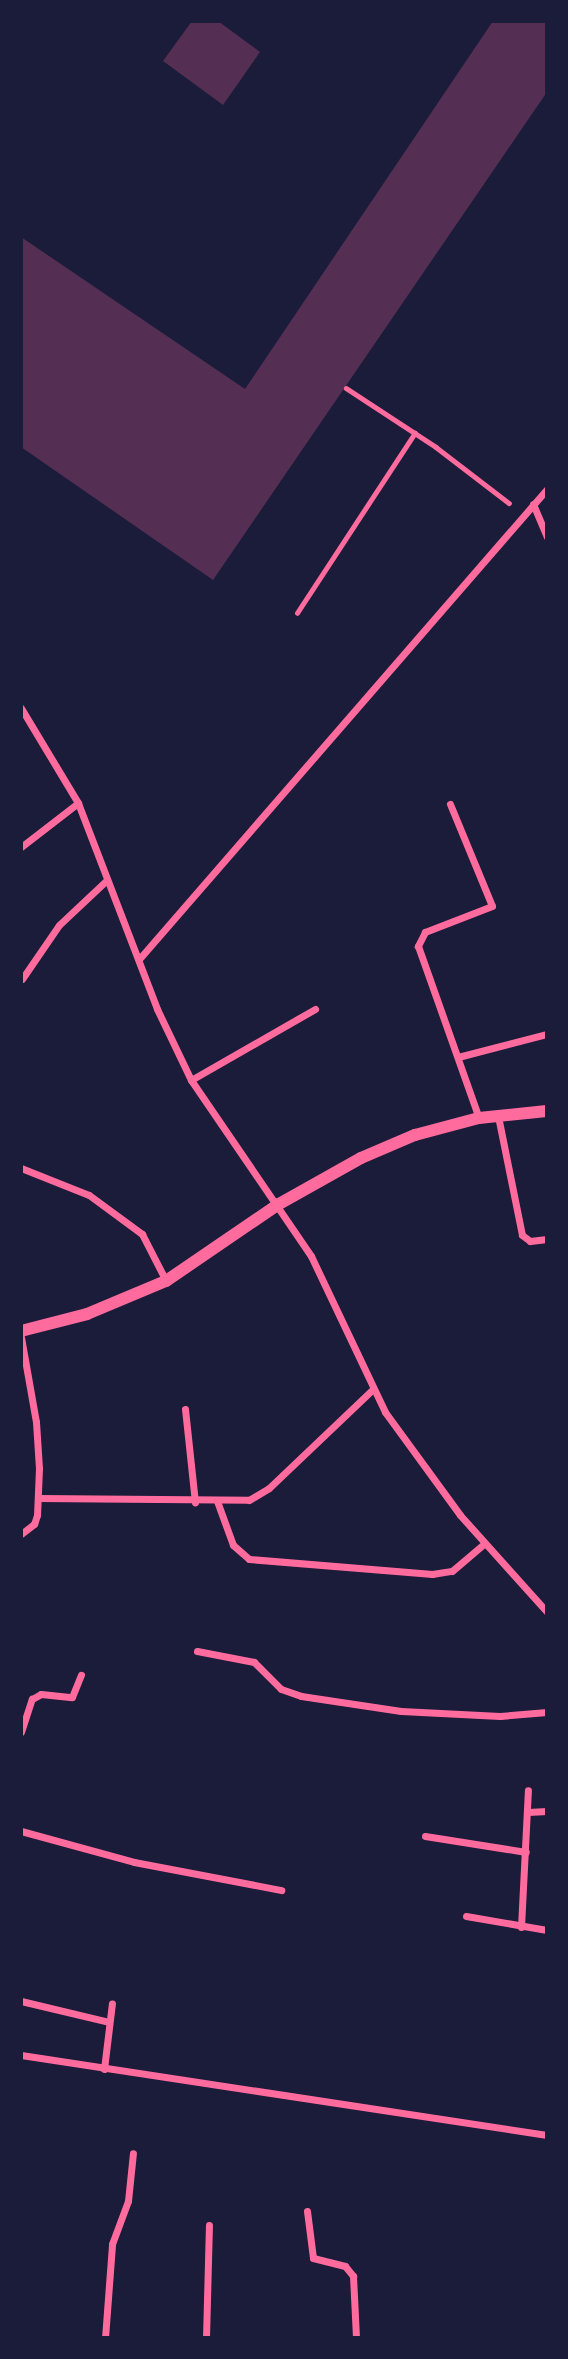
<!DOCTYPE html>
<html>
<head>
<meta charset="utf-8">
<style>
  body { margin:0 }
  #map { position:relative; width:568px; height:2359px; overflow:hidden; background:#1b1b3a; font-family:"PT Sans",sans-serif }
  div>[style] { position:absolute }
  .building>* { inset:0; background:#542f53 }
  .path>* { height:4.5px; margin:-2.25px; padding:0 2.25px; transform-origin:2.25px; border-radius:2.25px; background:#ff6b9d }
  .minor>* { height:7px; margin:-3.5px; padding:0 3.5px; transform-origin:3.5px; border-radius:3.5px; background:#ff6b9d }
  .tertiary>* { height:12px; margin:-6px; padding:0 6px; transform-origin:6px; border-radius:6px; background:#ff6b9d }
  span { translate:-50% -50%; white-space:nowrap; text-align:center; line-height:1.15; -webkit-text-stroke:5px #1b1b3a; paint-order:stroke }
  .frame { position:absolute; inset:0; border:23px solid #1b1b3a; pointer-events:none }
</style>
</head>
<body>
<div id="map">
  <div class="building">
    <i style="clip-path:polygon(192px 21px,218px 21px,260px 52px,223px 105px,163px 61px)"></i>
    <i style="clip-path:polygon(493px 21px,547px 21px,547px 92px,213px 580px,21px 447px,21px 237px,245px 389px)"></i>
  </div>
  <div class="path">
    <i style="left:346px;top:388px;width:108px;rotate:33.2deg"></i>
    <i style="left:436px;top:447px;width:92px;rotate:37.5deg"></i>
    <i style="left:297px;top:613px;width:215px;rotate:-56.8deg"></i>
  </div>
  <div class="minor">
    <i style="left:533px;top:504px;width:36px;rotate:67deg"></i>
    <i style="left:21px;top:708px;width:111px;rotate:59deg"></i>
    <i style="left:78px;top:803px;width:221px;rotate:69deg"></i>
    <i style="left:157px;top:1009px;width:79px;rotate:64.4deg"></i>
    <i style="left:191px;top:1080px;width:213px;rotate:55.7deg"></i>
    <i style="left:311px;top:1256px;width:173px;rotate:64.6deg"></i>
    <i style="left:385px;top:1412px;width:127px;rotate:53.9deg"></i>
    <i style="left:460px;top:1515px;width:130px;rotate:48.1deg"></i>
    <i style="left:450px;top:804px;width:110px;rotate:67.6deg"></i>
    <i style="left:492px;top:906px;width:72px;rotate:158.8deg"></i>
    <i style="left:425px;top:932px;width:16px;rotate:117deg"></i>
    <i style="left:418px;top:946px;width:182px;rotate:70.5deg"></i>
    <i style="left:21px;top:847px;width:72px;rotate:-37.7deg"></i>
    <i style="left:140px;top:958px;width:621px;rotate:-49.05deg"></i>
    <i style="left:22px;top:979px;width:65px;rotate:-55.6deg"></i>
    <i style="left:59px;top:925px;width:66px;rotate:-43.2deg"></i>
    <i style="left:458px;top:1057px;width:92px;rotate:-14.5deg"></i>
    <i style="left:191px;top:1080px;width:143px;rotate:-29.8deg"></i>
    <i style="left:498px;top:1116px;width:121px;rotate:78.6deg"></i>
    <i style="left:522px;top:1235px;width:10px;rotate:37deg"></i>
    <i style="left:530px;top:1241px;width:17px;rotate:-7deg"></i>
    <i style="left:21px;top:1168px;width:73px;rotate:21.7deg"></i>
    <i style="left:89px;top:1195px;width:66px;rotate:36.3deg"></i>
    <i style="left:142px;top:1234px;width:53px;rotate:62.9deg"></i>
    <i style="left:21px;top:1337px;width:86px;rotate:80deg"></i>
    <i style="left:36px;top:1422px;width:46px;rotate:86.3deg"></i>
    <i style="left:39px;top:1468px;width:47px;rotate:92.4deg"></i>
    <i style="left:37px;top:1515px;width:9px;rotate:108deg"></i>
    <i style="left:34px;top:1524px;width:16px;rotate:142deg"></i>
    <i style="left:185px;top:1409px;width:94px;rotate:83.9deg"></i>
    <i style="left:38px;top:1498px;width:211px;rotate:0.5deg"></i>
    <i style="left:249px;top:1500px;width:23px;rotate:-31deg"></i>
    <i style="left:269px;top:1488px;width:144px;rotate:-43.6deg"></i>
    <i style="left:217px;top:1501px;width:47px;rotate:70deg"></i>
    <i style="left:233px;top:1545px;width:21px;rotate:41deg"></i>
    <i style="left:249px;top:1559px;width:184px;rotate:4.7deg"></i>
    <i style="left:432px;top:1574px;width:20px;rotate:-9deg"></i>
    <i style="left:452px;top:1571px;width:43px;rotate:-40.3deg"></i>
    <i style="left:197px;top:1651px;width:58px;rotate:10.9deg"></i>
    <i style="left:254px;top:1662px;width:38px;rotate:45deg"></i>
    <i style="left:281px;top:1689px;width:21px;rotate:19deg"></i>
    <i style="left:301px;top:1696px;width:101px;rotate:8.5deg"></i>
    <i style="left:401px;top:1711px;width:99px;rotate:2.9deg"></i>
    <i style="left:500px;top:1716px;width:47px;rotate:-4.9deg"></i>
    <i style="left:21px;top:1732px;width:35px;rotate:-72deg"></i>
    <i style="left:32px;top:1699px;width:10px;rotate:-29deg"></i>
    <i style="left:41px;top:1694px;width:31px;rotate:6deg"></i>
    <i style="left:72px;top:1697px;width:24px;rotate:-68deg"></i>
    <i style="left:528px;top:1812px;width:19px;rotate:-3deg"></i>
    <i style="left:21px;top:1831px;width:117px;rotate:15.3deg"></i>
    <i style="left:134px;top:1862px;width:150px;rotate:10.8deg"></i>
    <i style="left:425px;top:1836px;width:102px;rotate:9deg"></i>
    <i style="left:466px;top:1916px;width:82px;rotate:9.8deg"></i>
    <i style="left:521px;top:1927px;width:137px;rotate:-87.1deg"></i>
    <i style="left:21px;top:2001px;width:90px;rotate:13.4deg"></i>
    <i style="left:21px;top:2055px;width:532px;rotate:8.65deg"></i>
    <i style="left:104px;top:2069px;width:66px;rotate:-83.1deg"></i>
    <i style="left:307px;top:2211px;width:47px;rotate:82.7deg"></i>
    <i style="left:313px;top:2258px;width:33px;rotate:14deg"></i>
    <i style="left:345px;top:2266px;width:13px;rotate:51deg"></i>
    <i style="left:353px;top:2276px;width:62px;rotate:87.2deg"></i>
    <i style="left:105px;top:2338px;width:94px;rotate:-85.7deg"></i>
    <i style="left:112px;top:2244px;width:46px;rotate:-69.6deg"></i>
    <i style="left:128px;top:2201px;width:48px;rotate:-84.1deg"></i>
    <i style="left:206px;top:2338px;width:113px;rotate:-88.5deg"></i>
  </div>
  <div class="tertiary">
    <i style="left:21px;top:1331px;width:68px;rotate:-14.4deg"></i>
    <i style="left:87px;top:1314px;width:86px;rotate:-22.7deg"></i>
    <i style="left:166px;top:1281px;width:137px;rotate:-34.3deg"></i>
    <i style="left:279px;top:1204px;width:94px;rotate:-29.3deg"></i>
    <i style="left:361px;top:1158px;width:59px;rotate:-23.1deg"></i>
    <i style="left:415px;top:1135px;width:66px;rotate:-14.9deg"></i>
    <i style="left:479px;top:1118px;width:68px;rotate:-5.9deg"></i>
  </div>
  <div class="frame"></div>
</div>
</body>
</html>
